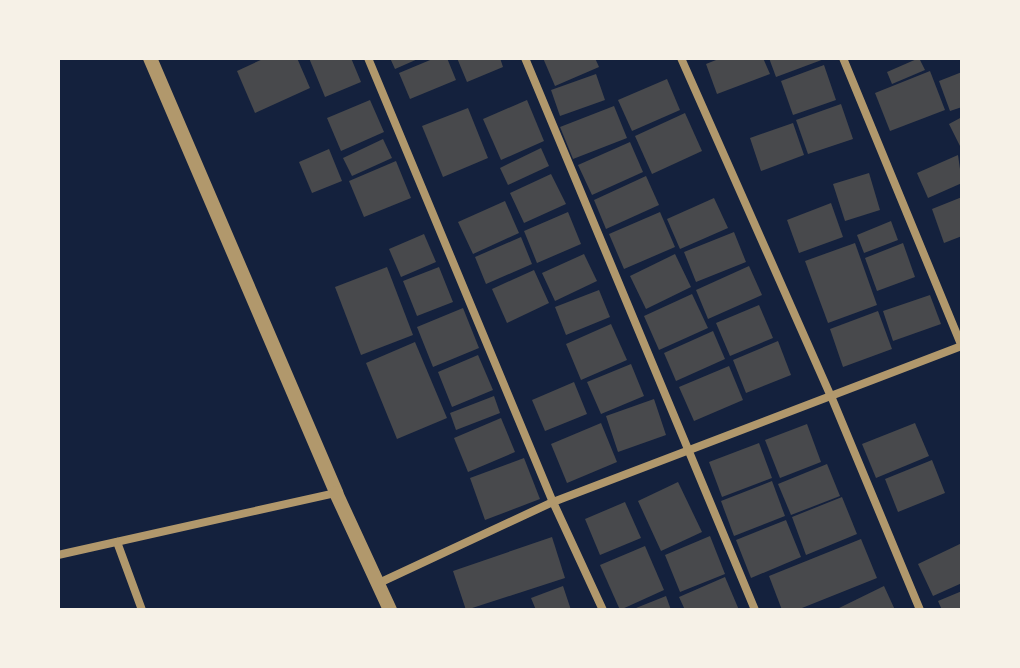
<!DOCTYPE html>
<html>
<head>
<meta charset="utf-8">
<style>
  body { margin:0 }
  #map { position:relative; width:1020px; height:668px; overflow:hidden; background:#14213d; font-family:Bitter,serif }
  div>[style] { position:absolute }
  .building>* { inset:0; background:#48494c }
  .minor>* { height:8px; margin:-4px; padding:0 4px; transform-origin:4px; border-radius:4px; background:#b1986c }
  .tertiary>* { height:14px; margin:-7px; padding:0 7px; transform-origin:7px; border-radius:7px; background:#b1986c }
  span { translate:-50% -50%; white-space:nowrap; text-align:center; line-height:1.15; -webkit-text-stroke:8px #f6f1e7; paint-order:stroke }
  .frame { position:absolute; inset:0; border:60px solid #f6f1e7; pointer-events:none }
</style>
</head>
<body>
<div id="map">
  <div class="building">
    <i style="clip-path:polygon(265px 58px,297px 58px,310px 88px,255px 113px,237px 71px)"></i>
    <i style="clip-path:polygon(309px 58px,351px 58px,361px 82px,325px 97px)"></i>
    <i style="clip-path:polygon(390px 58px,420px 58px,395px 69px)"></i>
    <i style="clip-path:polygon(435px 58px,447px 58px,456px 80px,410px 99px,399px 73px)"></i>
    <i style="clip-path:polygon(457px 58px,500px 58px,503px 67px,467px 82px)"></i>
    <i style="clip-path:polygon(543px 58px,595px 58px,599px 67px,555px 86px)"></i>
    <i style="clip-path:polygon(721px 58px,763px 58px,770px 74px,717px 94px,706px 64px)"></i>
    <i style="clip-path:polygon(769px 58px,827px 58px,776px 77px)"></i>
    <i style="clip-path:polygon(919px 58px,925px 70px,892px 84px,887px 72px)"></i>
    <i style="clip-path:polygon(824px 65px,836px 100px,793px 115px,781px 81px)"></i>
    <i style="clip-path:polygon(930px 71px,945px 110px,890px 131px,875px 93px)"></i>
    <i style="clip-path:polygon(962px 72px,962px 107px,950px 111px,939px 81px)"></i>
    <i style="clip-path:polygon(596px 74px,605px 100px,560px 116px,551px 90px)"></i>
    <i style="clip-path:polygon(667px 79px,680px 110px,632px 131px,618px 100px)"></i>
    <i style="clip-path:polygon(370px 100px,384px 132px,341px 151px,327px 118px)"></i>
    <i style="clip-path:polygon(527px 100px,544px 141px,501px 160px,483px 119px)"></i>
    <i style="clip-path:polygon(841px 104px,853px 139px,808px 154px,796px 120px)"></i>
    <i style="clip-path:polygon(614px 106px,627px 138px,573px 159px,560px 127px)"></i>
    <i style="clip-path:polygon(468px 108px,488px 158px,443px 177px,422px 126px)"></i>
    <i style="clip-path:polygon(685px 113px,702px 151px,652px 174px,635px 136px)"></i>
    <i style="clip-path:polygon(962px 117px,962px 150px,949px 124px)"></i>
    <i style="clip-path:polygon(793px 123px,804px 155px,761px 171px,750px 138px)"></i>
    <i style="clip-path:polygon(383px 139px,392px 158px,352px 176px,343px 158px)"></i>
    <i style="clip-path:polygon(630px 142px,643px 172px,592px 195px,578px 165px)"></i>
    <i style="clip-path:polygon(541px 148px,549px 166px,508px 185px,500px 168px)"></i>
    <i style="clip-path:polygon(329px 149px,342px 181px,312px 193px,299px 162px)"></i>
    <i style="clip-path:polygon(958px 155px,962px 183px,928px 198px,917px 173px)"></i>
    <i style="clip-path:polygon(396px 161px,411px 198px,364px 217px,349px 181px)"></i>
    <i style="clip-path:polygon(869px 173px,880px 210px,845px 221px,833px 184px)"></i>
    <i style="clip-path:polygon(551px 174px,566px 204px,524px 223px,510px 193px)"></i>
    <i style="clip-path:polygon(646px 176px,659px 205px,606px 229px,594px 200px)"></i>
    <i style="clip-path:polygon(962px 197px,962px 236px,944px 243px,932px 209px)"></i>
    <i style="clip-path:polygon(714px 198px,728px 228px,680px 249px,667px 219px)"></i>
    <i style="clip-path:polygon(505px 201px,519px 233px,473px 254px,458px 222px)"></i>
    <i style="clip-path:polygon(831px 203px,843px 237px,799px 253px,787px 220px)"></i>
    <i style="clip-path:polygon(568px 212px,581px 244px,537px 263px,524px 231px)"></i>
    <i style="clip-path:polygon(660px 212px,675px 247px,624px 269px,609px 234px)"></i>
    <i style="clip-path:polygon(891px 221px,898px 240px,864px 253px,857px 235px)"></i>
    <i style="clip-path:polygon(734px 232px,746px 262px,696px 282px,684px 252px)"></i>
    <i style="clip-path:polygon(424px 234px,436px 262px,401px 277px,389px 249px)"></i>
    <i style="clip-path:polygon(521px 237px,532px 264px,486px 284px,475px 257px)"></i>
    <i style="clip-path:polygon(855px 243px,877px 305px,828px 323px,805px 261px)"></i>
    <i style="clip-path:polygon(903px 243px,915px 277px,877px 291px,865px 258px)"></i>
    <i style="clip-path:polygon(584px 254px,597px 281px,555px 301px,542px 273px)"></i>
    <i style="clip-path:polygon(675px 254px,691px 287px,646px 309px,630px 276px)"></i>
    <i style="clip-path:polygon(749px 266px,762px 295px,708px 319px,696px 290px)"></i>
    <i style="clip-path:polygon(387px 267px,413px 335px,361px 355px,335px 287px)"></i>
    <i style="clip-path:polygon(439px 267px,453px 302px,417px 316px,403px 281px)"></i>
    <i style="clip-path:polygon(534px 270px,549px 303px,507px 323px,492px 289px)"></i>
    <i style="clip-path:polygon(599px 290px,610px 317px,566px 335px,555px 307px)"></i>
    <i style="clip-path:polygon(692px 294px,708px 328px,659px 350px,644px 316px)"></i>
    <i style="clip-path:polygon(930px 295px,941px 324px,893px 341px,883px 311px)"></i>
    <i style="clip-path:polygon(759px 305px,773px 338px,730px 356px,716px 323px)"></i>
    <i style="clip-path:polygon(463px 308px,479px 348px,433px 367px,417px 327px)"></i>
    <i style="clip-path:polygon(878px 311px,892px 349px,843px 367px,830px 329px)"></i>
    <i style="clip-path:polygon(611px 324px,627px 360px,581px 380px,566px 344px)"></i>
    <i style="clip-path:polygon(713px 331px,725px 359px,676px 381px,664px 353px)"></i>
    <i style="clip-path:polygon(778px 341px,791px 375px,746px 393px,733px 360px)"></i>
    <i style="clip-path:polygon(415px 342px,447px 418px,397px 439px,366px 363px)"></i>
    <i style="clip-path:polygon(478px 355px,493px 390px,452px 407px,438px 372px)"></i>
    <i style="clip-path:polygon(631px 364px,644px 396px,601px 414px,587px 382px)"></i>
    <i style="clip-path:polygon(729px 366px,743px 400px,694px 421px,679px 387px)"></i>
    <i style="clip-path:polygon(574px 382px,587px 414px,545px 431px,532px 400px)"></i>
    <i style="clip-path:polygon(494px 396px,500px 413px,456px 430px,450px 413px)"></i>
    <i style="clip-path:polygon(654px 399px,666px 435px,618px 452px,606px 416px)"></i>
    <i style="clip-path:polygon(501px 418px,515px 452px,468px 472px,454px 438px)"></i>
    <i style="clip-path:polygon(601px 423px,617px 462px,567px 483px,551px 444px)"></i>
    <i style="clip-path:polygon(915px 423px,929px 456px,876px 478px,862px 444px)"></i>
    <i style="clip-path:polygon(807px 424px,821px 462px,780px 478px,765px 440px)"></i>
    <i style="clip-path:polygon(759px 443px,772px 478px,722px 497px,709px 462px)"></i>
    <i style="clip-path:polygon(524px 458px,540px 499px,485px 520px,470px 478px)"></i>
    <i style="clip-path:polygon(932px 460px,945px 493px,898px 512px,885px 479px)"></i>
    <i style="clip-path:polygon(827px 464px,840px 496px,791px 515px,778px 484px)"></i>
    <i style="clip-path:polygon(772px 481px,785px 516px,734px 536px,721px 501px)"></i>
    <i style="clip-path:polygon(678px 482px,702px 532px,661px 551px,638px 501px)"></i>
    <i style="clip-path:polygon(842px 497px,857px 534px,806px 555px,792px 517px)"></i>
    <i style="clip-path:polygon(625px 502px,641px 538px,600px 555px,585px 519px)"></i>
    <i style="clip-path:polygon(786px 520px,801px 557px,751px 578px,736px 540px)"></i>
    <i style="clip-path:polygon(710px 536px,725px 574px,680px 592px,665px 555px)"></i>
    <i style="clip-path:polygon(552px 537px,565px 578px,466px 610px,453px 571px)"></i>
    <i style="clip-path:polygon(861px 539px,877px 578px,797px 610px,782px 610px,769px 576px)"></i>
    <i style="clip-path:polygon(962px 543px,962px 583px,933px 596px,918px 564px)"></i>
    <i style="clip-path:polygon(645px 546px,664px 590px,620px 610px,600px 565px)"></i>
    <i style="clip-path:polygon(725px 577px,739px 610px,685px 610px,679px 597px)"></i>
    <i style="clip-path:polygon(563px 586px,571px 610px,536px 610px,531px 598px)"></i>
    <i style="clip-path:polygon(884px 586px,895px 610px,835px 610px)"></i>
    <i style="clip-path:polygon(962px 591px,962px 610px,942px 610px,938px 601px)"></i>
    <i style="clip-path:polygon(666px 596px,671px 610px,631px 610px)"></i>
  </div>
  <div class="minor">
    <i style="left:368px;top:58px;width:481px;rotate:67.4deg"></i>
    <i style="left:553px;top:502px;width:119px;rotate:65.2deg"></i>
    <i style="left:525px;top:58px;width:598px;rotate:67.38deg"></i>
    <i style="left:681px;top:58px;width:370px;rotate:66.1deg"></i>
    <i style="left:831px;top:396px;width:232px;rotate:67.4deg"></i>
    <i style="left:843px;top:58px;width:313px;rotate:67.6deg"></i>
    <i style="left:117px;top:542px;width:72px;rotate:69.8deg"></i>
    <i style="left:58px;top:555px;width:285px;rotate:-12.6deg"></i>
    <i style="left:379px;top:583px;width:192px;rotate:-25deg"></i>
    <i style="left:553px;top:502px;width:438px;rotate:-20.9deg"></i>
  </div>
  <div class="tertiary">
    <i style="left:150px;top:58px;width:473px;rotate:66.8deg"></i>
    <i style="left:336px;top:493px;width:129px;rotate:65.2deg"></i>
  </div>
  <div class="frame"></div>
</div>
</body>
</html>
